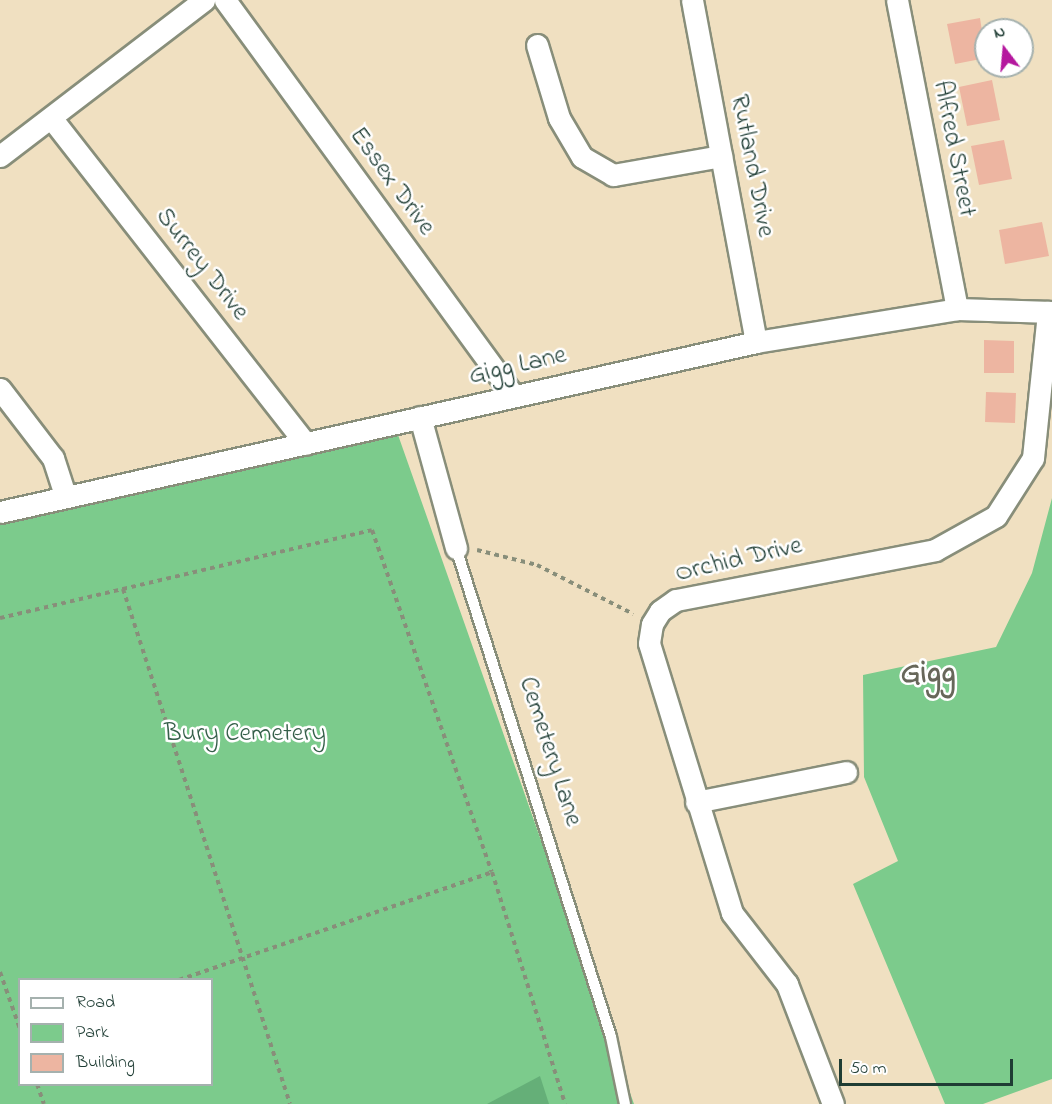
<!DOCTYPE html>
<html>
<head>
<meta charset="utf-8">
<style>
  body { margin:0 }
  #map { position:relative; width:1052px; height:1104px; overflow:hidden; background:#f0e0c1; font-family:"Indie Flower",sans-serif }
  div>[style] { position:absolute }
  .green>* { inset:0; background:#7ccb8c }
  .forest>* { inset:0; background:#65af78 }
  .building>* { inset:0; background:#edb5a1 }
  .path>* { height:4px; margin-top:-2px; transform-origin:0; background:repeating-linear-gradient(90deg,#888e7a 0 4.5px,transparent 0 9px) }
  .roads { filter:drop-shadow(2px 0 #888e7a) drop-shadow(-2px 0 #888e7a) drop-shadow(0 2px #888e7a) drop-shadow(0 -2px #888e7a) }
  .service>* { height:10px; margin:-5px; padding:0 5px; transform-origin:5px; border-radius:5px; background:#fff }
  .minor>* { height:21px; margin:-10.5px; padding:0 10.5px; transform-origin:10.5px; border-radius:10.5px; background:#fff }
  span { translate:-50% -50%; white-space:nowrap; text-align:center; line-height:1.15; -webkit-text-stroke:5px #fff; paint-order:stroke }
  .street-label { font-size:26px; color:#1f3d34 }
  .park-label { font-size:26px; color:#36604a }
  .district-label { font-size:32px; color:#67675a; font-weight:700 }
  .legend { position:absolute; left:18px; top:978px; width:195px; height:108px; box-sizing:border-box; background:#fff; border:2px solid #a5b1ae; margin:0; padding:8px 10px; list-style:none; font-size:18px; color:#1f3d34 }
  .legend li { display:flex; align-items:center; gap:12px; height:30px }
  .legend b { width:30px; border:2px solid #a5b1ae }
  .north { position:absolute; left:974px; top:18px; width:60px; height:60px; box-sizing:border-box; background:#fff; border:2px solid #a5b1ae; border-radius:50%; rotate:344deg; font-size:16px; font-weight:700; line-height:24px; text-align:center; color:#1f3d34 }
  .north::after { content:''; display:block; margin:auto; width:21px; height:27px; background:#b5179e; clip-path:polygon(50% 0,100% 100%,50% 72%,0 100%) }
  .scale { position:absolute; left:839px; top:1059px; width:174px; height:27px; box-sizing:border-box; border:3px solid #1f3d34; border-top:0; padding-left:8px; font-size:18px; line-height:21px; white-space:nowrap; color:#1f3d34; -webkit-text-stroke:4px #fff; paint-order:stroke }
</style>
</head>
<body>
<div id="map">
  <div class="green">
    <i style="clip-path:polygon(evenodd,397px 432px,634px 1104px,0 1104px,0 525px,397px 432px,20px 980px,212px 980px,212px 1084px,20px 1084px,20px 980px)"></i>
    <i style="clip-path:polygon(1052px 498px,1052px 1079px,983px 1104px,945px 1104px,853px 884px,898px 861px,864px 777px,863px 675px,996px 647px,1032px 573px)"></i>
  </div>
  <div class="forest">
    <i style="clip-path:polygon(540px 1076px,549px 1104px,487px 1104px)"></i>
  </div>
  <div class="building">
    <i style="clip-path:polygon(980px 18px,986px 58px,955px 64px,947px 24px)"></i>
    <i style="clip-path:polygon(992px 80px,1000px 120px,967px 126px,959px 87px)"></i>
    <i style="clip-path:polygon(1004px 140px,1012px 179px,979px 185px,971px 146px)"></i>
    <i style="clip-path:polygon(1042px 222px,1049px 256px,1005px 264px,999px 230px)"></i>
    <i style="clip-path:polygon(984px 340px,1014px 341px,1014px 373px,984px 373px)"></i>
    <i style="clip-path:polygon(986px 392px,1016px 393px,1015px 423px,985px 422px)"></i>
  </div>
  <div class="path">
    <i style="left:477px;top:550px;width:62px;rotate:14deg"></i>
    <i style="left:537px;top:565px;width:108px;rotate:27deg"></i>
    <i style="left:123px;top:589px;width:541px;rotate:72.03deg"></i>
    <i style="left:0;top:618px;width:382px;rotate:-13.3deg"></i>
    <i style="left:372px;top:530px;width:362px;rotate:70.7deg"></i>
    <i style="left:492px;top:872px;width:243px;rotate:72.5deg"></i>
    <i style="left:0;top:972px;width:60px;rotate:70.7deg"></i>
    <i style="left:179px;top:980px;width:331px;rotate:-19deg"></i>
    <i style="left:37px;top:1084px;width:21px;rotate:71deg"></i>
  </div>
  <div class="roads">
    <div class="service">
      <i style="left:456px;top:548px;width:513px;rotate:72.41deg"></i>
      <i style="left:611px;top:1037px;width:68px;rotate:78.2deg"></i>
    </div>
    <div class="minor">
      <i style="left:225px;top:0;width:489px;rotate:53.9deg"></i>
      <i style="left:692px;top:0;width:348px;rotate:79.4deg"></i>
      <i style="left:897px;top:0;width:315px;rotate:79deg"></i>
      <i style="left:537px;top:45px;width:76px;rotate:73.2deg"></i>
      <i style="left:559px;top:118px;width:45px;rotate:59.5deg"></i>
      <i style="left:582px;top:157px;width:36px;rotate:30deg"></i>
      <i style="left:613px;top:175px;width:110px;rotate:-10deg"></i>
      <i style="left:52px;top:119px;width:412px;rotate:52deg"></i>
      <i style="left:0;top:156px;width:257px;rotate:-37.4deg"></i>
      <i style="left:0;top:389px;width:87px;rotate:52.5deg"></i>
      <i style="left:53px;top:458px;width:40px;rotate:72deg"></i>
      <i style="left:420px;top:417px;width:136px;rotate:74.6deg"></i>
      <i style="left:0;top:512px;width:775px;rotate:-12.67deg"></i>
      <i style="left:756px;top:342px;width:204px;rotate:-9.3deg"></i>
      <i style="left:957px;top:309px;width:95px;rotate:1.8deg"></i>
      <i style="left:696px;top:802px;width:153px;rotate:-11.3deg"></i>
      <i style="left:833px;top:1104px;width:129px;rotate:-111deg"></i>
      <i style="left:787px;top:984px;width:90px;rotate:-127.8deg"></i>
      <i style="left:732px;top:913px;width:282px;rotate:-107.1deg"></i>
      <i style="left:649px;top:643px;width:19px;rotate:-81deg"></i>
      <i style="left:652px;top:624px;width:15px;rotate:-58deg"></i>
      <i style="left:660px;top:611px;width:19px;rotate:-35deg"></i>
      <i style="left:676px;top:600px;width:264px;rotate:-10.9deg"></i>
      <i style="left:935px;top:550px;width:70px;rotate:-29.1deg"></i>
      <i style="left:996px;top:516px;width:69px;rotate:-57.5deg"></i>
      <i style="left:1033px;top:458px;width:147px;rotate:-84.1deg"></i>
    </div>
  </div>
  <div class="street-label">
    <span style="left:953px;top:149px;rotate:79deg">Alfred Street</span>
    <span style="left:751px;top:166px;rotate:79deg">Rutland Drive</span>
    <span style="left:391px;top:182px;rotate:54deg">Essex Drive</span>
    <span style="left:201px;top:265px;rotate:52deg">Surrey Drive</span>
    <span style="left:518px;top:367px;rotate:-13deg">Gigg Lane</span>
    <span style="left:739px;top:561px;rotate:-13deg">Orchid Drive</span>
    <span style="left:549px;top:752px;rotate:72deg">Cemetery Lane</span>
  </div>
  <div class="park-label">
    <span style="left:245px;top:735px">Bury Cemetery</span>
  </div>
  <div class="district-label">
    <span style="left:928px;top:675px">Gigg</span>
  </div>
  <ul class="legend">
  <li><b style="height:8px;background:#fff"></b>Road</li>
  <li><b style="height:16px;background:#7ccb8c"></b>Park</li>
  <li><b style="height:16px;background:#edb5a1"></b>Building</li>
  </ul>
  <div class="north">N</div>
  <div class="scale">50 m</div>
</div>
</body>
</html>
